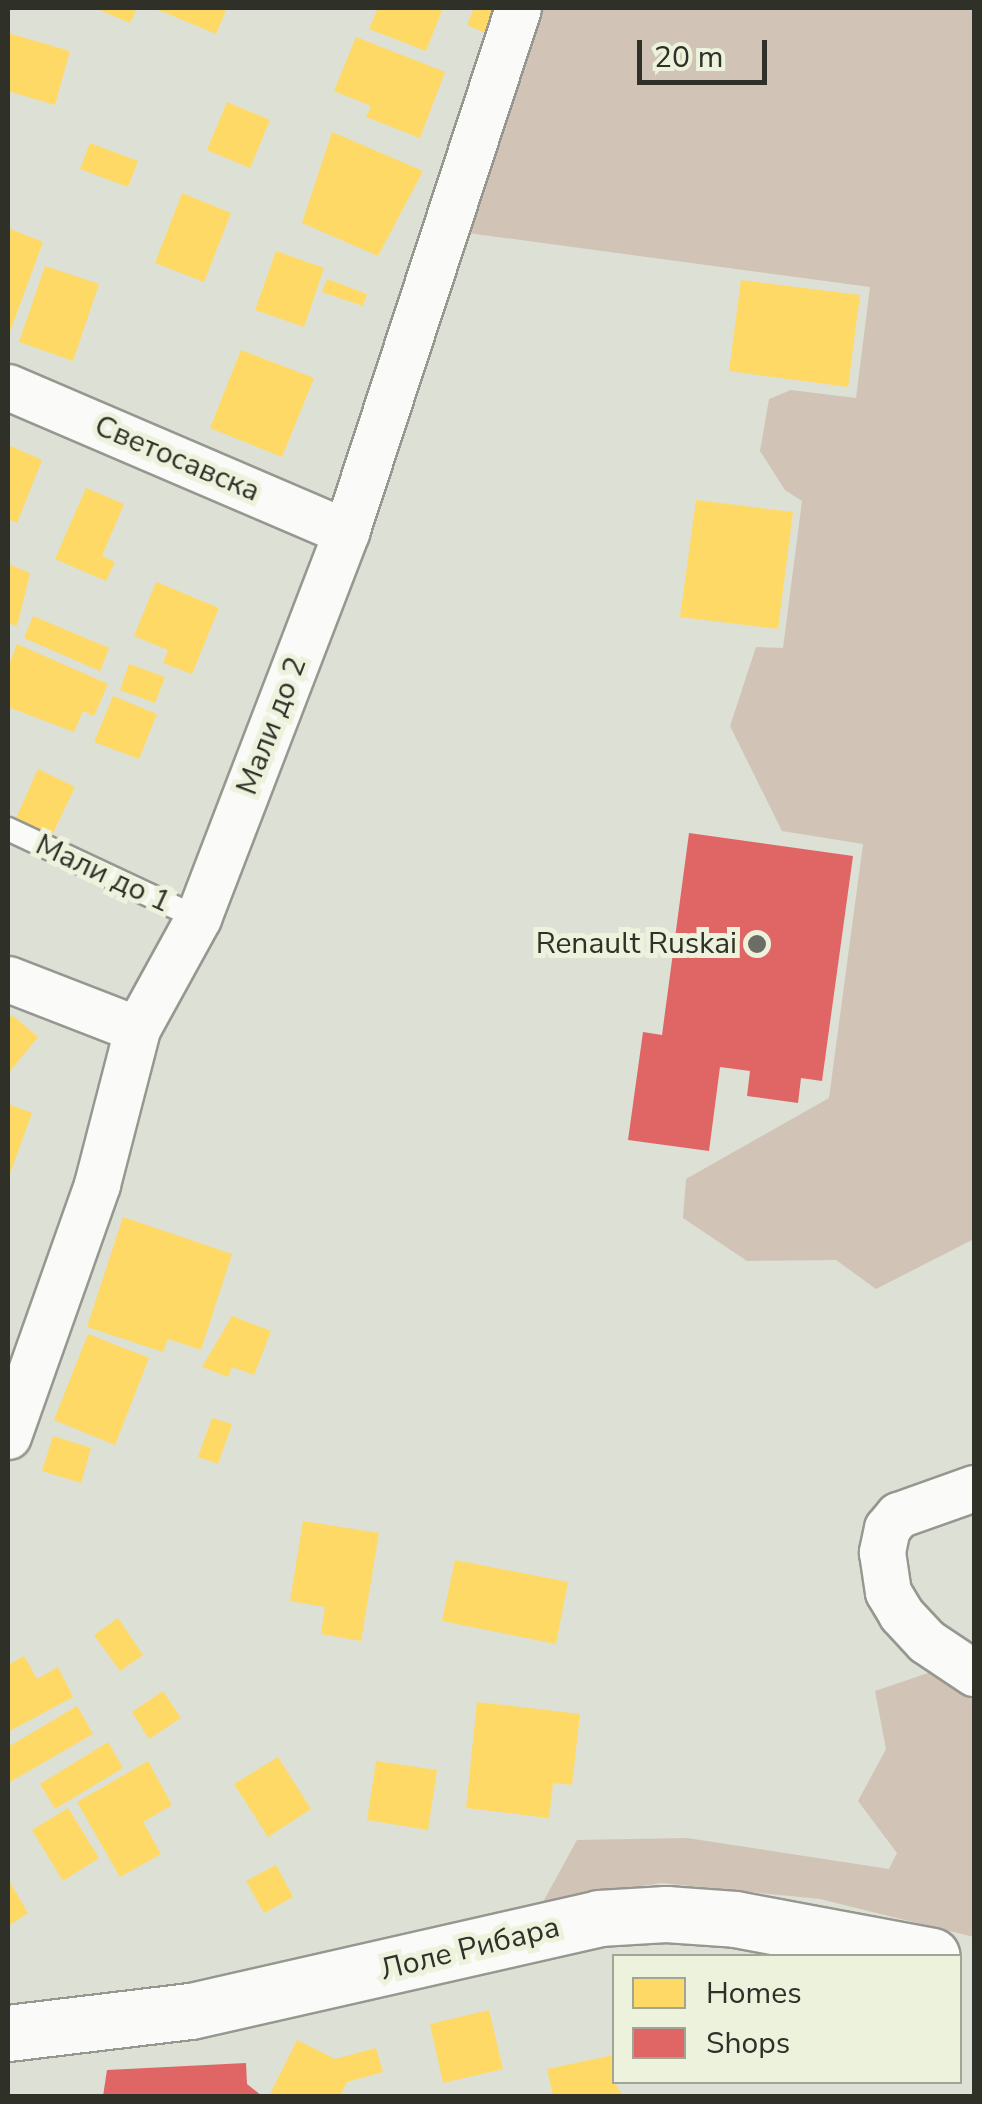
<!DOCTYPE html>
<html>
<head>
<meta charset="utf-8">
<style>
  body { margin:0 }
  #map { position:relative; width:982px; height:2104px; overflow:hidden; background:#dde0d5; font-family:"Nunito Sans",sans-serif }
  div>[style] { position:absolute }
  .green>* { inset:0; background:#d1c3b5 }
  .homes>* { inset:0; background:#ffd966 }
  .shops>* { inset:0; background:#e06666 }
  .roads { filter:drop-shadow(2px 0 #969890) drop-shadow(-2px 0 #969890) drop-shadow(0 2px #969890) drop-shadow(0 -2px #969890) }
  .service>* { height:22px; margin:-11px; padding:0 11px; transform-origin:11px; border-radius:11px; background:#fafaf9 }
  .minor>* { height:45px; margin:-22.5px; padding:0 22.5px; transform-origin:22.5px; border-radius:22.5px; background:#fafaf9 }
  .tertiary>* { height:55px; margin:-27.5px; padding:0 27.5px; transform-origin:27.5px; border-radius:27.5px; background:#fafaf9 }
  .dots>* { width:28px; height:28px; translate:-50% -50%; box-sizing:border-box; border:5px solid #edf2dd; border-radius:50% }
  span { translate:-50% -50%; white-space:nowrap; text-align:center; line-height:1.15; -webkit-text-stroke:10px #edf2dd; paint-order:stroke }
  .street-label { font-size:30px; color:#2f3129 }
  .poi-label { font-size:30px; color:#2f3129 }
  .right { translate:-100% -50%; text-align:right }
  .frame { position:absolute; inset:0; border:10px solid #2f3129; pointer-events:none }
  .legend { position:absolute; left:612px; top:1954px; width:350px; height:130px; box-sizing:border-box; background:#edf2dd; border:2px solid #a1a595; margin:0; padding:12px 18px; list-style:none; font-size:30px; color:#2f3129 }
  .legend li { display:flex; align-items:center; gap:20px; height:50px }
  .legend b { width:50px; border:2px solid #a1a595 }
  .scale { position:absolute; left:637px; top:40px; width:130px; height:45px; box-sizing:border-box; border:5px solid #2f3129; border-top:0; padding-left:12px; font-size:30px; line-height:35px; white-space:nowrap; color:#2f3129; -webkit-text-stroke:8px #edf2dd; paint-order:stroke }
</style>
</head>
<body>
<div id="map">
  <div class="green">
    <i style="clip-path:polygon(541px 8px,974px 8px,974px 1239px,876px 1289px,836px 1260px,747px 1261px,683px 1218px,686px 1179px,829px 1098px,863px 844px,782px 831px,730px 726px,756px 647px,783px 648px,802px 501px,785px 490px,760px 451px,769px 399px,791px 390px,856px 398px,870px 287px,468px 233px)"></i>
    <i style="clip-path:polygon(937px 1670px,974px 1695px,974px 1937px,820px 1899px,661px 1883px,543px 1902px,577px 1840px,687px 1838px,889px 1869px,897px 1853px,858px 1801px,886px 1749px,875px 1691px)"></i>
  </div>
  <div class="homes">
    <i style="clip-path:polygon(95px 8px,137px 8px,130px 23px)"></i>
    <i style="clip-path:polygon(154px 8px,227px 8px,216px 34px)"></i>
    <i style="clip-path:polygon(378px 8px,443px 8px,426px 51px,369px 29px)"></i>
    <i style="clip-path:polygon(474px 8px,500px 8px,497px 38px,467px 25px)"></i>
    <i style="clip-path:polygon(8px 33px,70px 51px,55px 105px,8px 91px)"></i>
    <i style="clip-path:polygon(356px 37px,445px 72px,420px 138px,366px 117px,371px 106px,334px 91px)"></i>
    <i style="clip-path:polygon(227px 102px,270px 120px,250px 168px,207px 150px)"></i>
    <i style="clip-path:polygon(332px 132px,423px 171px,378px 256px,302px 223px)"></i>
    <i style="clip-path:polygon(90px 143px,138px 161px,128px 187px,80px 169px)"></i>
    <i style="clip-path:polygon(182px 193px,231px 213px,204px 282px,155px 263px)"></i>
    <i style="clip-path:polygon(8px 228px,43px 242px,8px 337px)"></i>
    <i style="clip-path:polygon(276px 251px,324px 268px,304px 327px,255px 310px)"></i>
    <i style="clip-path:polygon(45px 266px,99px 284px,73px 361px,19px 342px)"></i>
    <i style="clip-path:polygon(327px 279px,367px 294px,363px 306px,322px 292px)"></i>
    <i style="clip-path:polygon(741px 280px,860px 295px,848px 387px,729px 371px)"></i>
    <i style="clip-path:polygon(241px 350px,314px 378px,282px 457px,210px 428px)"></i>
    <i style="clip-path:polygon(8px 445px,42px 460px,17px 523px,8px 519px)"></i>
    <i style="clip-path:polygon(86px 488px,124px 504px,102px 556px,115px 562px,106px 581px,55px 559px)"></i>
    <i style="clip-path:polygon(696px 500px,793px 512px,778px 629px,680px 617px)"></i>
    <i style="clip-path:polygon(8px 564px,30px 573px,17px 626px,8px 623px)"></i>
    <i style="clip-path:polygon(156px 582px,219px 608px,192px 674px,163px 663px,168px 650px,134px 636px)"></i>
    <i style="clip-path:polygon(33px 616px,109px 648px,100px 671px,24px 638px)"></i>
    <i style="clip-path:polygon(17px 644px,108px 684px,94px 716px,83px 711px,74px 732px,8px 707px,8px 667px)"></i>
    <i style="clip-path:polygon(129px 664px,165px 677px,155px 703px,120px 690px)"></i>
    <i style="clip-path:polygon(113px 696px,157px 714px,139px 759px,94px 742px)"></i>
    <i style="clip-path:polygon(38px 769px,75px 787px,52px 835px,16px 818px)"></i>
    <i style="clip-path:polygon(12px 1015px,38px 1037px,10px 1071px,8px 1020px)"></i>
    <i style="clip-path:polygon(8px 1104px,32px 1113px,8px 1179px)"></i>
    <i style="clip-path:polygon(123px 1217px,232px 1254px,201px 1350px,168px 1339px,163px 1352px,87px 1327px)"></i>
    <i style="clip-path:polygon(232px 1316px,271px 1331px,254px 1375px,232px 1367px,228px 1377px,202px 1367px)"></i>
    <i style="clip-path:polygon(88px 1334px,149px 1358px,115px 1445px,54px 1420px)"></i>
    <i style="clip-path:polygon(212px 1418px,232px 1424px,218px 1464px,198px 1457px)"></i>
    <i style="clip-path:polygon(53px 1436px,91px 1448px,81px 1483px,42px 1471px)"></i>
    <i style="clip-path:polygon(303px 1521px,379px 1533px,361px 1641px,321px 1634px,325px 1607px,290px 1601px)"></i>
    <i style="clip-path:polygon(455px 1560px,568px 1582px,556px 1644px,442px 1621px)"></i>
    <i style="clip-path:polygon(118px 1618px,143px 1655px,120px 1671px,94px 1635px)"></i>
    <i style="clip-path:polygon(24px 1656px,37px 1679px,58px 1667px,73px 1697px,8px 1732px,8px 1665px)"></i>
    <i style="clip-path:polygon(163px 1691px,181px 1718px,149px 1739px,132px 1712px)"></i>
    <i style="clip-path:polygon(477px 1702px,580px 1714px,572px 1785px,553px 1783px,549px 1818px,466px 1808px)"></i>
    <i style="clip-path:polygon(77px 1706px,93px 1734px,8px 1783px,8px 1747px)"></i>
    <i style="clip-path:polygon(108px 1742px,123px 1768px,55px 1809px,40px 1784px)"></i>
    <i style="clip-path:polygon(278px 1757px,311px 1809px,268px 1837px,234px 1784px)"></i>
    <i style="clip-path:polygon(148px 1761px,172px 1805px,143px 1822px,161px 1854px,120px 1877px,77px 1802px)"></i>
    <i style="clip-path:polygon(376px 1761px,437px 1770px,428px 1830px,367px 1820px)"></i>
    <i style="clip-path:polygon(68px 1808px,99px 1858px,63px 1881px,32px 1830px)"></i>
    <i style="clip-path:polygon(276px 1865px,293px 1897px,264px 1913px,246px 1881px)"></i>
    <i style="clip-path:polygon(8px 1879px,28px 1913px,8px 1926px)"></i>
    <i style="clip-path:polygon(489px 2010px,503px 2069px,443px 2083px,430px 2024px)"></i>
    <i style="clip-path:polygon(297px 2040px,335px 2059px,376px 2048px,383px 2072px,347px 2082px,340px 2096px,269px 2096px)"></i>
    <i style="clip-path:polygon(614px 2055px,614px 2082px,623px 2096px,553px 2096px,547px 2069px)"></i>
  </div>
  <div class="shops">
    <i style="clip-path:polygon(689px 833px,853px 856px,822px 1081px,801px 1078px,798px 1103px,747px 1096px,750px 1071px,720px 1067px,709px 1151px,628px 1140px,643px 1032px,662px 1035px)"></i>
    <i style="clip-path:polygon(246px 2063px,247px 2084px,262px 2096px,103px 2096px,107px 2070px)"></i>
  </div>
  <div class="roads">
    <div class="service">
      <i style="left:8px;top:829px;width:210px;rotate:25.1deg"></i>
    </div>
    <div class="minor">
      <i style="left:8px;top:387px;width:368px;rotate:23.2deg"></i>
      <i style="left:8px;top:979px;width:138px;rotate:21.2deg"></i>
      <i style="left:8px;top:1436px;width:267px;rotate:-70.5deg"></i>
      <i style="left:97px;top:1184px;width:160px;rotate:-75.5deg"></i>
      <i style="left:137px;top:1029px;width:127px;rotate:-61.2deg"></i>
      <i style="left:198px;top:918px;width:413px;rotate:-69deg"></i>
      <i style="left:346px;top:532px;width:552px;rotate:-71.83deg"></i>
      <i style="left:974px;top:1488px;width:81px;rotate:160.4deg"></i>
      <i style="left:898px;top:1515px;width:17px;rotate:130deg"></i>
      <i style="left:887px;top:1528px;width:25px;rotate:102deg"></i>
      <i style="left:882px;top:1552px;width:40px;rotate:81.5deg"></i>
      <i style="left:888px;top:1592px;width:26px;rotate:59deg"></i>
      <i style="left:901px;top:1614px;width:37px;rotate:47deg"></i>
      <i style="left:926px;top:1641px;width:58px;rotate:33.7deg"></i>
    </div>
    <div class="tertiary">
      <i style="left:8px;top:2033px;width:184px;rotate:-6.9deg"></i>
      <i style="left:191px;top:2011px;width:418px;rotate:-12.8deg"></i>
      <i style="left:599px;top:1918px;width:67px;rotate:-3.4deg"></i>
      <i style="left:666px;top:1914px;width:69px;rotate:4.1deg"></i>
      <i style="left:735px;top:1919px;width:200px;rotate:10.6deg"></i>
    </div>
  </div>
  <div class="dots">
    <i style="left:757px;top:944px;background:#6c6e65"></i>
  </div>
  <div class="street-label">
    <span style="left:177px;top:459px;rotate:23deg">Светосавска</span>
    <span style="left:272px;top:726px;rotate:-69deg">Мали до 2</span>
    <span style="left:103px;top:874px;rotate:25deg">Мали до 1</span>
    <span style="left:470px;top:1949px;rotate:-14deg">Лоле Рибара</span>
  </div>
  <div class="poi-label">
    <span class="right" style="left:737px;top:944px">Renault Ruskai</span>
  </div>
  <div class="frame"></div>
  <ul class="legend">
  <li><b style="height:28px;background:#ffd966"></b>Homes</li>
  <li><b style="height:28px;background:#e06666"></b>Shops</li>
  </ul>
  <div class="scale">20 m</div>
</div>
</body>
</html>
